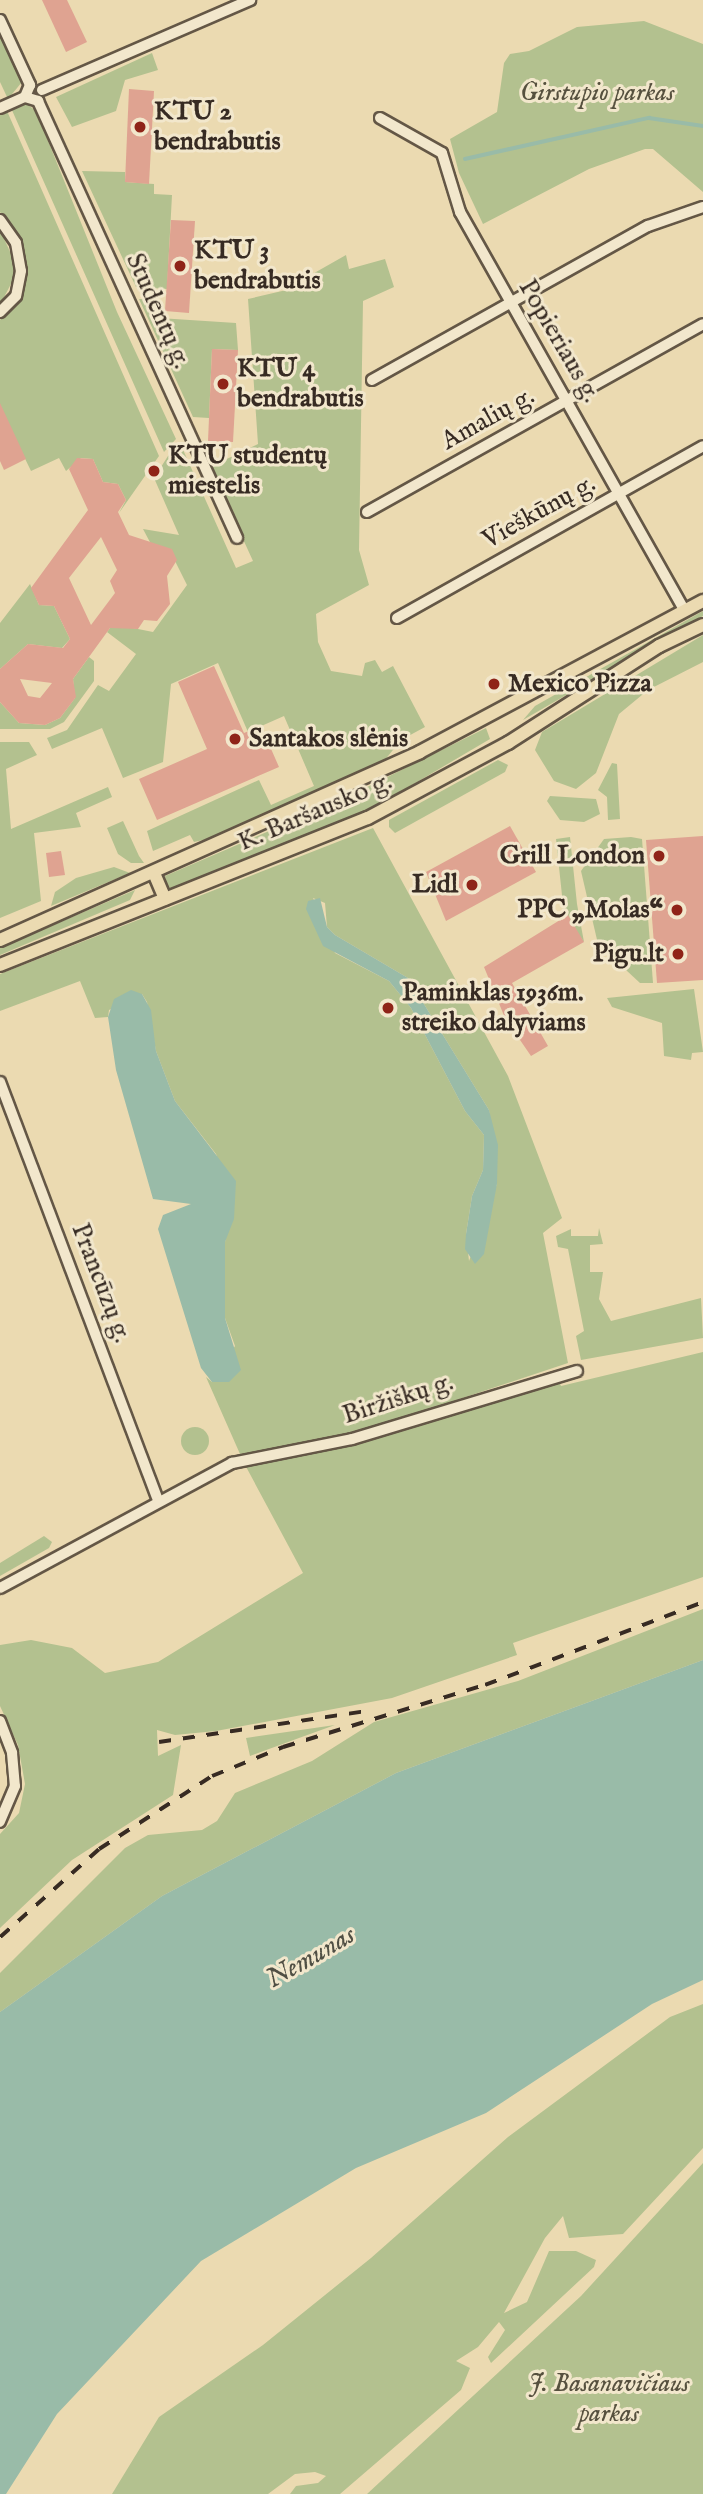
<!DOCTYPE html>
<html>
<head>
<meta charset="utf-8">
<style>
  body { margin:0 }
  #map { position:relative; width:703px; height:2494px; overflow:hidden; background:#ebdab1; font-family:"IM FELL English",serif }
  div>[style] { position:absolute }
  .green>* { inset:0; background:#b3c18f }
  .round { border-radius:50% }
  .water>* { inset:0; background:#99bba8 }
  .stream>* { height:3.5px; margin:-1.75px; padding:0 1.75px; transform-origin:1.75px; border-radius:1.75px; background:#99bba8 }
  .building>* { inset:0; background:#dfa391 }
  .roads { filter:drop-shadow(2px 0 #645746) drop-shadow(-2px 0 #645746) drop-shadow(0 2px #645746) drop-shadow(0 -2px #645746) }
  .minor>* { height:10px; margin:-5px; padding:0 5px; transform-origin:5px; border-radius:5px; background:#f2e7cc }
  .major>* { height:12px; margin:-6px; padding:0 6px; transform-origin:6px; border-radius:6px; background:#ebdab1 }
  .rail>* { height:3.5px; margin-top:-1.75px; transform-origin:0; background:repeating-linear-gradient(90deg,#372b23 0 12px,transparent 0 24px) }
  .dots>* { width:19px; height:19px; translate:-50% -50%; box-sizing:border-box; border:4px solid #f2e7cc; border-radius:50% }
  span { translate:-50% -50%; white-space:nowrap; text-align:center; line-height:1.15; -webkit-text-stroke:6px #f2e7cc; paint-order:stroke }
  .park-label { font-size:26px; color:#56503e; font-style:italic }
  .poi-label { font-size:26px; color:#372b23; font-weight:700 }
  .left { translate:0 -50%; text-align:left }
  .right { translate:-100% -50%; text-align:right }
  .street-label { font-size:26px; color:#372b23 }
  .water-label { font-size:28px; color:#504f44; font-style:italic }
</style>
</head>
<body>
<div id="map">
  <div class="green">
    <i style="clip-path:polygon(644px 21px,703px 44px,703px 192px,653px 149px,645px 149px,589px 169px,483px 224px,459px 173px,450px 139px,497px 112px,504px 63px,510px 54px,529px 51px,577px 27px)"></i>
    <i style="clip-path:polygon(0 34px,22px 82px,8px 99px,0 82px)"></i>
    <i style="clip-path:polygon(152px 53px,158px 70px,125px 80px,116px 111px,72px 127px,56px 97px)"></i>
    <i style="clip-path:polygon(27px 104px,36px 111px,117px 312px,176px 439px,164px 452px,11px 108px)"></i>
    <i style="clip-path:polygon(7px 111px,159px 456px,119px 513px,126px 500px,118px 484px,103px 482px,93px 459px,81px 458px,66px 471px,59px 458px,31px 471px,0 407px,0 320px,19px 303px,26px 277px,19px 235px,0 212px,0 113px)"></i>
    <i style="clip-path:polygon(82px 171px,125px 172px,125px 182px,154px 184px,154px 194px,172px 195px,167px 289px,136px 287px)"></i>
    <i style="clip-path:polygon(0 230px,12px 256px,14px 278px,0 305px)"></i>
    <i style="clip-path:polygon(346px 255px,349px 269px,385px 259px,394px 287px,363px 301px,359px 550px,369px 585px,316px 614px,318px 642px,331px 671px,362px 676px,365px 663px,375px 660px,382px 672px,393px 666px,425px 727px,401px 740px,384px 761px,341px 781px,208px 839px,194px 842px,190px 835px,153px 851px,147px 831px,259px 780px,271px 805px,314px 786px,284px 716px,248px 732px,218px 663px,171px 684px,163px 762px,123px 778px,102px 728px,52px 749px,47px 738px,67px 730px,98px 685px,109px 691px,136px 654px,107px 632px,113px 624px,153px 632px,187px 585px,169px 549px,152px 546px,143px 529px,179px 535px,154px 478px,175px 445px,180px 443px,236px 568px,253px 561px,210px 467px,258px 444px,248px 299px,308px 285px,309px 276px)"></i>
    <i style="clip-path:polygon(139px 299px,159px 299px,159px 318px,236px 323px,238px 350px,212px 349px,209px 418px,193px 417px)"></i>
    <i style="clip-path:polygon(30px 584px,39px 605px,54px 606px,70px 639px,62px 648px,28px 644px,0 669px,0 623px)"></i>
    <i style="clip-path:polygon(703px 611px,703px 616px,523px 720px,535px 706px)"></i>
    <i style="clip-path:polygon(703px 635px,703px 662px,648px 690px,619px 714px,596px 773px,576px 789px,554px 781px,535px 750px,542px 732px)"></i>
    <i style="clip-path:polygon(89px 657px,94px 661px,94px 681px,64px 722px,50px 729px,0 729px,0 702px,19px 723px,45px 725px,60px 718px,75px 698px,73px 679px)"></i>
    <i style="clip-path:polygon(486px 728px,490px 739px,378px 805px,167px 891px,165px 876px,343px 799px)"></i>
    <i style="clip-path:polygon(0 742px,29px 742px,37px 755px,6px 769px,11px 829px,108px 787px,112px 797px,76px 813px,81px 827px,34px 833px,41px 901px,0 918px)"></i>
    <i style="clip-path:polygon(498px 760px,508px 765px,505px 772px,395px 833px,389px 827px,389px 820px)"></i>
    <i style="clip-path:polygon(612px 763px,617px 764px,620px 819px,608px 820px,607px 797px,598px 790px)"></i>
    <i style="clip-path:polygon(550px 796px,596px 799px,600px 814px,584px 822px,560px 820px,547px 801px)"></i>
    <i style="clip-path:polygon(123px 821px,139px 856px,144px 863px,131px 863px,118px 854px,107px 828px)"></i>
    <i style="clip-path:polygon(evenodd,373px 828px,508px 1076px,562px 1218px,543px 1233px,568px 1363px,357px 1433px,240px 1454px,206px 1377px,212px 1382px,235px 1346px,225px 1318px,225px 1242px,233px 1200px,216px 1154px,175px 1101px,156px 1051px,147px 1002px,142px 994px,109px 1010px,108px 1017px,95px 1018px,80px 981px,0 1011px,0 974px,373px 828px,313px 898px,325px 903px,327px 927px,335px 935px,408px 978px,489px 1110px,497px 1184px,469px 1261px,466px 1234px,472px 1196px,483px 1170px,484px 1135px,465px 1111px,411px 1008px,389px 981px,335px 953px,313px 898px)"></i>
    <i style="clip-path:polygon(570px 837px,577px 904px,584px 942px,564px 914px,556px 839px)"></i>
    <i style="clip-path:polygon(631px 837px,642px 839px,653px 983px,640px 983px,598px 944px,581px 871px,604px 839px)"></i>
    <i style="clip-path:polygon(114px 867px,130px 873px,51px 906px,55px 892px,76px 878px)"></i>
    <i style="clip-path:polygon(135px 890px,130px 900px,0 955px,0 948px)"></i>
    <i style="clip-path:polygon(694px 989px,703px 1052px,692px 1053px,691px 1060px,664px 1056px,662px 1023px,612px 1007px,607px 998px)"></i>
    <i style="clip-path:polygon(599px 1228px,603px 1244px,590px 1245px,590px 1272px,603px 1272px,599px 1299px,611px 1321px,701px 1298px,703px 1338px,581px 1360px,576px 1336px,584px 1331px,568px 1249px,558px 1247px,556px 1236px,571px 1229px,571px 1236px,598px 1236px)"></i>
    <i style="clip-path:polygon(703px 1352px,703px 1577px,513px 1643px,517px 1655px,392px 1698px,216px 1731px,175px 1735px,157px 1730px,158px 1756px,181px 1745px,173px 1795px,72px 1860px,0 1928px,0 1834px,19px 1813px,25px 1784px,18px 1745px,0 1706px,0 1645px,31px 1640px,72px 1648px,105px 1673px,158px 1662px,303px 1573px,244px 1463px,354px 1444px,558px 1379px,561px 1386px)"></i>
    <i class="round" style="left:181px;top:1427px;width:28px;height:28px"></i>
    <i style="clip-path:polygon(44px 1536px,52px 1542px,49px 1548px,0 1576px,0 1563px)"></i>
    <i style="clip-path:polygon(703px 1609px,703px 1660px,396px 1773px,162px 1896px,0 2012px,0 1973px,125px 1848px,148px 1835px,202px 1830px,217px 1821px,235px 1793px,312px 1761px,374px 1722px,518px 1681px)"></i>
    <i style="clip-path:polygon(335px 1725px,299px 1738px,250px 1756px,246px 1738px)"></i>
    <i style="clip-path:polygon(703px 2004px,703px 2148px,623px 2234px,569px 2238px,563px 2216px,545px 2238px,504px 2313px,527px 2302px,549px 2251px,576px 2251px,596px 2260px,594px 2267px,491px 2363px,488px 2357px,505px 2330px,499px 2322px,478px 2347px,456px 2361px,470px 2368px,461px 2390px,340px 2494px,290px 2494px,296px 2486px,318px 2483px,326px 2476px,315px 2472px,295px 2474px,268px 2494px,112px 2494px,159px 2417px,263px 2345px,371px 2258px,508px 2137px,670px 2017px)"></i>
    <i style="clip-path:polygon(703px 2163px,703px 2494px,367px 2494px,581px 2296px)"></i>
  </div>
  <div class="water">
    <i style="clip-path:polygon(320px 898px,327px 927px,335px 935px,408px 978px,489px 1110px,498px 1145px,497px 1184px,484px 1254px,475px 1264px,465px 1249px,466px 1234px,472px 1196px,483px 1170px,484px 1135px,465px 1111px,411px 1008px,389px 981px,323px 946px,306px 909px,308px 901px)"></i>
    <i style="clip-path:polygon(131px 990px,142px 994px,151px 1010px,156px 1051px,175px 1101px,236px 1181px,234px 1219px,225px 1242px,225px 1318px,241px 1370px,229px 1382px,212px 1382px,201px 1368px,158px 1229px,163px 1215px,191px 1204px,153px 1199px,116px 1070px,108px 1017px,114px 999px)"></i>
    <i style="clip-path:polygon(703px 1660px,703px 1980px,652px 2004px,486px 2113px,356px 2168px,201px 2261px,57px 2414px,6px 2494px,0 2494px,0 2012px,162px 1896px,396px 1773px)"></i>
  </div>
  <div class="stream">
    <i style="left:465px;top:159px;width:189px;rotate:-12.6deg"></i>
    <i style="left:649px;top:118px;width:55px;rotate:8.4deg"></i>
  </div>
  <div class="building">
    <i style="clip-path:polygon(42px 0,67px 0,87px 42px,66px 52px)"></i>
    <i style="clip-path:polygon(129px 89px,154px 91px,149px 184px,125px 182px)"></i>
    <i style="clip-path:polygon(171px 220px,195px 221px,189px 313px,165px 311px)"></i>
    <i style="clip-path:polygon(212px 349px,238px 350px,233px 442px,208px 441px)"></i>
    <i style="clip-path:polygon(0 403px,26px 459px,4px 470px,0 461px)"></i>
    <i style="clip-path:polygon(evenodd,77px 458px,93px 459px,103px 482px,118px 484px,126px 500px,118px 512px,129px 535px,172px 549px,177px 560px,167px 576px,170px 604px,157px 621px,144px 620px,138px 629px,110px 628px,73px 679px,76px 697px,60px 718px,45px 725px,19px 723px,0 702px,0 669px,28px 644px,63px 648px,70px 639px,54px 606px,39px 605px,31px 588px,88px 510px,69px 469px,77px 458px,101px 537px,117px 570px,110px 581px,115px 593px,91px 625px,69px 578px,101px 537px,77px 458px,20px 679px,52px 683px,40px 698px,28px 696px,20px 679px)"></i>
    <i style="clip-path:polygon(214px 666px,244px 733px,261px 726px,279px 767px,157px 820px,139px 779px,207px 749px,178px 682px)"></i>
    <i style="clip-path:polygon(510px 826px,536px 872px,446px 921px,426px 872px)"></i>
    <i style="clip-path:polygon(703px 836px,703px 980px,657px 983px,646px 840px)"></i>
    <i style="clip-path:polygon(61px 851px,65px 875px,49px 877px,46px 853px)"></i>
    <i style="clip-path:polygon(568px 915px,584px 942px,512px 983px,548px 1046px,531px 1056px,505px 1018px,484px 967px)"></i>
  </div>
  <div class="roads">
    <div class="minor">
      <i style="left:0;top:20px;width:72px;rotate:65.2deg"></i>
      <i style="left:30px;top:85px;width:13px;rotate:113deg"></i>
      <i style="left:25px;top:97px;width:14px;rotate:17deg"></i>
      <i style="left:42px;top:90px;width:227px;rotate:-23.4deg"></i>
      <i style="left:38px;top:101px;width:480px;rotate:65.5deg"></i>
      <i style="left:0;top:108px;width:27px;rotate:-24deg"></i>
      <i style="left:380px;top:118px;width:71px;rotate:29.4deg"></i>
      <i style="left:442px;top:153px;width:62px;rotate:73deg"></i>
      <i style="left:460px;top:212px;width:456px;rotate:60.6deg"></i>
      <i style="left:0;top:220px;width:28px;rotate:55deg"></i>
      <i style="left:16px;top:243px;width:28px;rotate:80deg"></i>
      <i style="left:21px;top:271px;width:25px;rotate:101deg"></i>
      <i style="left:16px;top:296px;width:23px;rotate:135deg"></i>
      <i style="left:372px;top:380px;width:316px;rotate:-29.2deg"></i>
      <i style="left:648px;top:226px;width:58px;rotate:-19.1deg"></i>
      <i style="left:367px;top:512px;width:385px;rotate:-29.2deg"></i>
      <i style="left:397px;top:618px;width:351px;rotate:-29.3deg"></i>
      <i style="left:0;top:1082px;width:448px;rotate:69.3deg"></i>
      <i style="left:0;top:1588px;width:264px;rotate:-28.3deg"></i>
      <i style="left:232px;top:1463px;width:122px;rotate:-11.3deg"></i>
      <i style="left:352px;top:1439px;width:235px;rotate:-16.8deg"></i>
      <i style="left:0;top:1721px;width:34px;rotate:69deg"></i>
      <i style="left:12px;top:1753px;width:33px;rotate:85deg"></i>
      <i style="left:15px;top:1786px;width:39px;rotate:113deg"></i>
    </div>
    <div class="major">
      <i style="left:154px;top:873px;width:28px;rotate:67deg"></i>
      <i style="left:0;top:940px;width:460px;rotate:-24.1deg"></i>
      <i style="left:420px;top:752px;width:321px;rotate:-28.1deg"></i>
      <i style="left:0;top:965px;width:396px;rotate:-21.8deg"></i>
      <i style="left:368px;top:818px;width:159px;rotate:-28.2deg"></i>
      <i style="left:508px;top:743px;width:179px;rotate:-32.7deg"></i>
      <i style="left:659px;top:646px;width:49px;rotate:-25.5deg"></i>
    </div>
  </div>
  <div class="rail">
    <i style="left:159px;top:1742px;width:209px;rotate:-8.5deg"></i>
    <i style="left:0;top:1937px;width:132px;rotate:-41.6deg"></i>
    <i style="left:99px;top:1849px;width:135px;rotate:-32.9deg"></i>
    <i style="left:212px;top:1776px;width:77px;rotate:-22.2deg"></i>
    <i style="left:283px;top:1747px;width:211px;rotate:-17.1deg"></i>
    <i style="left:485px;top:1685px;width:233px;rotate:-20.8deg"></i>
  </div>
  <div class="dots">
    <i style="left:140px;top:127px;background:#8f2418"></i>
    <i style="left:180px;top:266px;background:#8f2418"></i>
    <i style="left:223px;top:384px;background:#8f2418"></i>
    <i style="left:154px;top:471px;background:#8f2418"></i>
    <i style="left:494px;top:684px;background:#8f2418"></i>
    <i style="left:235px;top:739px;background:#8f2418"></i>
    <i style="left:659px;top:856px;background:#8f2418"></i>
    <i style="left:472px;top:885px;background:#8f2418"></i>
    <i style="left:677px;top:910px;background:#8f2418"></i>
    <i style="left:678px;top:954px;background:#8f2418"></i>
    <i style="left:388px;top:1008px;background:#8f2418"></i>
  </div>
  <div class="park-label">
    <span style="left:597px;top:93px">Girstupio parkas</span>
    <span style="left:609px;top:2399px">J. Basanavičiaus<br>parkas</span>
  </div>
  <div class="poi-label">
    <span class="left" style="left:154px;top:127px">KTU 2<br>bendrabutis</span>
    <span class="left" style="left:194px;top:266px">KTU 3<br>bendrabutis</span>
    <span class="left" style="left:237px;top:384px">KTU 4<br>bendrabutis</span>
    <span class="left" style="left:168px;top:471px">KTU studentų<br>miestelis</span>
    <span class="left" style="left:508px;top:684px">Mexico Pizza</span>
    <span class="left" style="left:249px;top:739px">Santakos slėnis</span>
    <span class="right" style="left:645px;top:856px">Grill London</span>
    <span class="right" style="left:458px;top:885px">Lidl</span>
    <span class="right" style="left:663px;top:910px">PPC „Molas“</span>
    <span class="right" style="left:664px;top:954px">Pigu.lt</span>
    <span class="left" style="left:402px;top:1008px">Paminklas 1936m.<br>streiko dalyviams</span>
  </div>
  <div class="street-label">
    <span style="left:158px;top:311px;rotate:66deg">Studentų g.</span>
    <span style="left:559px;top:341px;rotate:60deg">Popieriaus g.</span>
    <span style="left:488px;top:419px;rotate:-29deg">Amalių g.</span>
    <span style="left:539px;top:512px;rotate:-29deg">Vieškūnų g.</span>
    <span style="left:315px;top:812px;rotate:-23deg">K. Baršausko g.</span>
    <span style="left:101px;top:1283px;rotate:69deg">Prancūzų g.</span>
    <span style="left:398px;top:1399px;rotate:-18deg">Biržiškų g.</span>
  </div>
  <div class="water-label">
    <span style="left:311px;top:1958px;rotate:-30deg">Nemunas</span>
  </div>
</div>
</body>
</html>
